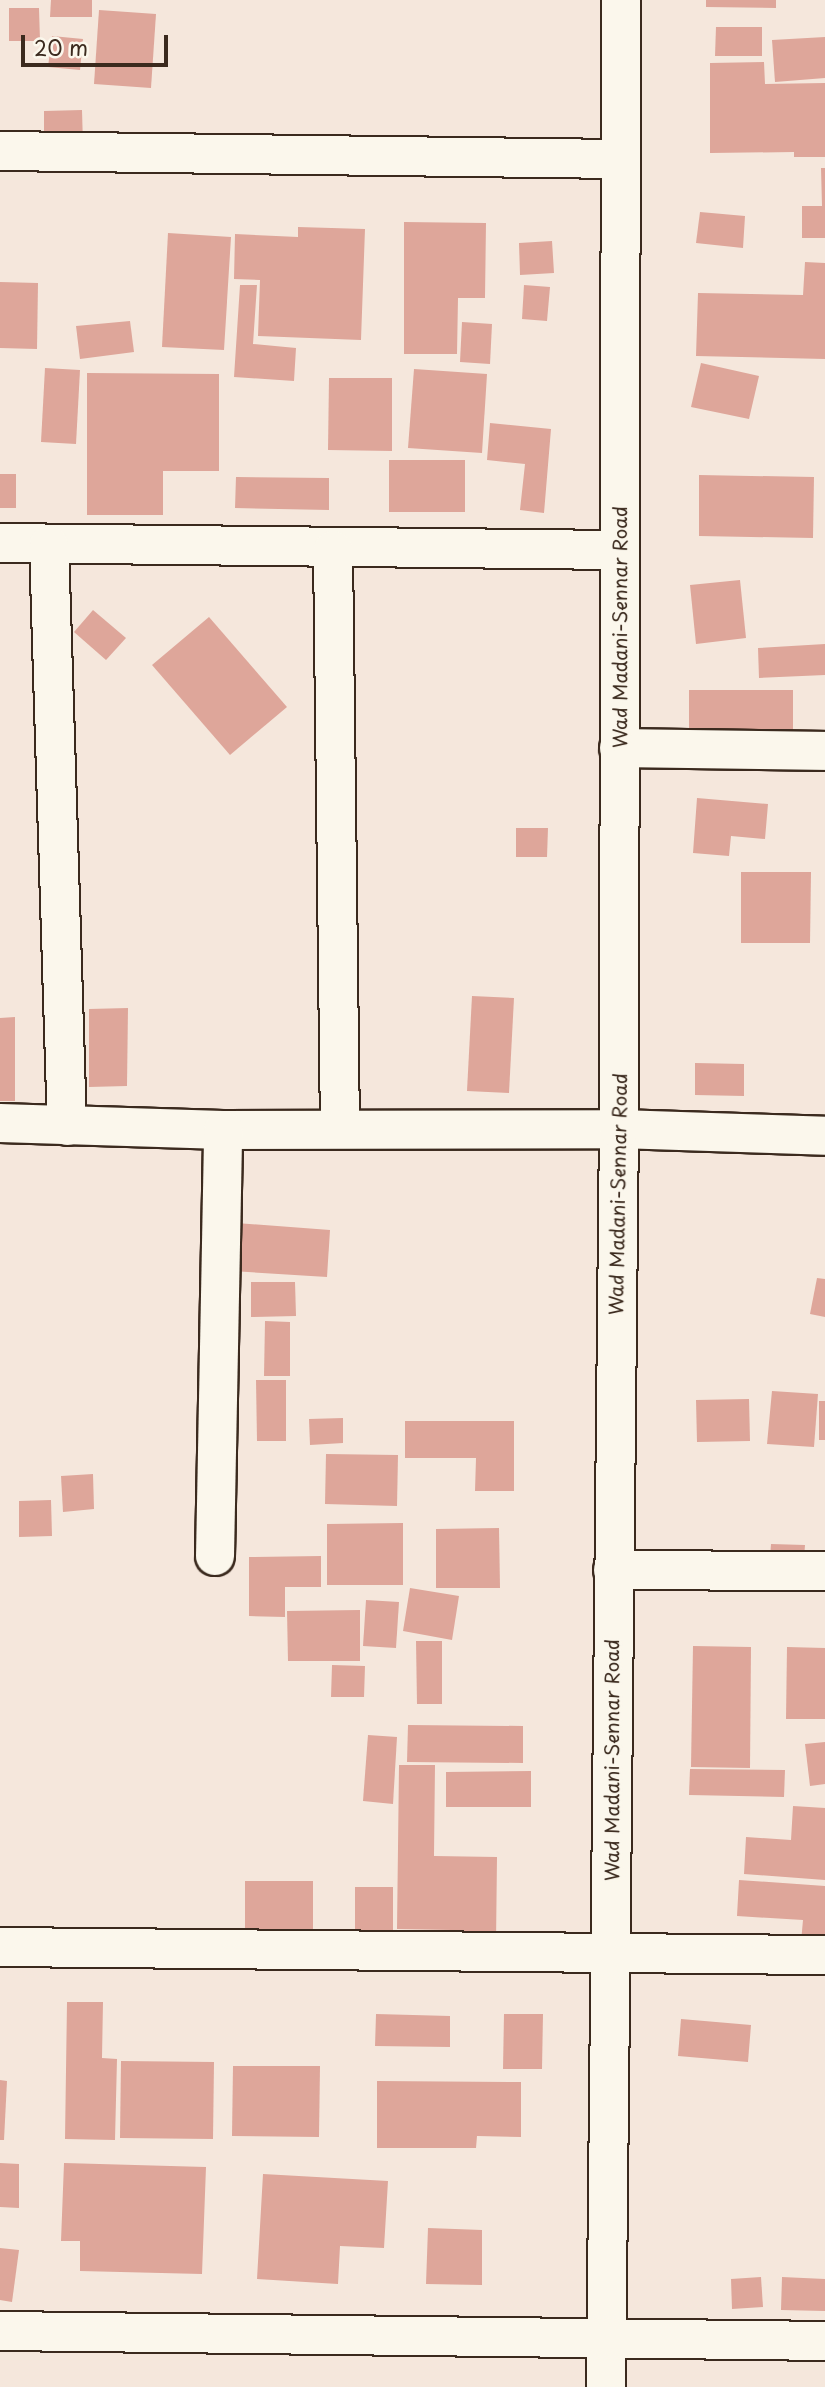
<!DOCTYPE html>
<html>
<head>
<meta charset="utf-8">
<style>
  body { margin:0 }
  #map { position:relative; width:825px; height:2387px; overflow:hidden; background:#f5e7dc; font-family:"Playpen Sans",sans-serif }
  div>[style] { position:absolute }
  .building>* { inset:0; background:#dea69a }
  .roads { filter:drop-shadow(2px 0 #3b2a1e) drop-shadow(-2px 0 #3b2a1e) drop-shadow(0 2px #3b2a1e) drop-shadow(0 -2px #3b2a1e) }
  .minor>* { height:38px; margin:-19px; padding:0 19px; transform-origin:19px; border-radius:19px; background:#fbf7ec }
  span { translate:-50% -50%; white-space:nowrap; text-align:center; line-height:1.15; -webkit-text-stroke:5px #fbf7ec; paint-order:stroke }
  .street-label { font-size:19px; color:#3b2a1e }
  .scale { position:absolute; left:21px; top:35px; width:147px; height:32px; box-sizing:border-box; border:4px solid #3b2a1e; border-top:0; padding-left:9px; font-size:21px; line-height:24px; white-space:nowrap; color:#3b2a1e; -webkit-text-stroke:5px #fbf7ec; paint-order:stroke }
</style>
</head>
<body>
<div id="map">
  <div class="building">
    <i style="clip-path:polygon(51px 0,92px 0,92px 17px,50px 17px)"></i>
    <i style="clip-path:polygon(706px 0,776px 0,776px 8px,706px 7px)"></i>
    <i style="clip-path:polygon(9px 8px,39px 8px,40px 41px,9px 41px)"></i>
    <i style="clip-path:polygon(99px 10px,156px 14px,151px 88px,94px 84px)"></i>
    <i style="clip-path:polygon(716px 27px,762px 27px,762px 56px,715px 56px)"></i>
    <i style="clip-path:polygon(52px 36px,83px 39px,80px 70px,48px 67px)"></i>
    <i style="clip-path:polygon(825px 37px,825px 78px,775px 82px,772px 40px)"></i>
    <i style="clip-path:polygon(764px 62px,765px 84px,825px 83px,825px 157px,794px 157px,794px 152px,710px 153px,710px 63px)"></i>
    <i style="clip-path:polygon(82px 110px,83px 145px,44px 145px,44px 111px)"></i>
    <i style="clip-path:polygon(821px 168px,825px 168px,825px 238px,802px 238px,802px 206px,822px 206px)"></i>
    <i style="clip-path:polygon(700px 212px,745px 216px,743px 248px,696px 243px)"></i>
    <i style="clip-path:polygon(404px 222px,486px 223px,485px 298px,458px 298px,457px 354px,404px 354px)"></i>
    <i style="clip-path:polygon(298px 227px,365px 229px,361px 340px,258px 336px,260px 280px,234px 279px,235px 234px,298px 237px)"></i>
    <i style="clip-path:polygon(168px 233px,231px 237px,224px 350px,162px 347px)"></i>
    <i style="clip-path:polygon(552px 241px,554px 273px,520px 275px,519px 243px)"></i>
    <i style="clip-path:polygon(805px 262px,825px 263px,825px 359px,696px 356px,698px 293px,803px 295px)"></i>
    <i style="clip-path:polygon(0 282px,38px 283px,37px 349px,0 348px)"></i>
    <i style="clip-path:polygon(240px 285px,257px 285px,253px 344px,296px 348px,294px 381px,234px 377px)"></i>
    <i style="clip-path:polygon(524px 285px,550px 287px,547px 321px,522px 319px)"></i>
    <i style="clip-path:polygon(130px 321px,134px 352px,80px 359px,76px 326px)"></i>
    <i style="clip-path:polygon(462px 322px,492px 324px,490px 364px,460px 362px)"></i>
    <i style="clip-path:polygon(701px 363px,759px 376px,749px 419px,691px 407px)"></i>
    <i style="clip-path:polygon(45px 368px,80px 370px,76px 444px,41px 442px)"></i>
    <i style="clip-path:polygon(414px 369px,487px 374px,482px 453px,408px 448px)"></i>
    <i style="clip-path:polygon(87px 373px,219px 374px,219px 471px,163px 471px,163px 515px,87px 515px)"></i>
    <i style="clip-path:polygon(329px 378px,392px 378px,392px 451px,328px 450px)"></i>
    <i style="clip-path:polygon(490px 423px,551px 429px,544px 513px,520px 510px,525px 464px,487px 460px)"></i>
    <i style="clip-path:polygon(389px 460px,465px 460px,465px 512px,389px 512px)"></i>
    <i style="clip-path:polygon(0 474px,16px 474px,16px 508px,0 508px)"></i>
    <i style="clip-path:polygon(699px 475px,814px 477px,813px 538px,699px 536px)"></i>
    <i style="clip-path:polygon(236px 477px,329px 478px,329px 510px,235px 508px)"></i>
    <i style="clip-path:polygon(740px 580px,746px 638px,696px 644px,690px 585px)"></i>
    <i style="clip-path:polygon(93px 610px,126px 638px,106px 660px,74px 632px)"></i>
    <i style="clip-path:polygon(209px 617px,287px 707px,230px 755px,152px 665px)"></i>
    <i style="clip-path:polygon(825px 644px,825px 675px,759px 678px,758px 648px)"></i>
    <i style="clip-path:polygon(689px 690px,793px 690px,793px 731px,689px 730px)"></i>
    <i style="clip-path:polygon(697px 798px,768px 804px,765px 839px,731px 836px,729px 856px,693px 853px)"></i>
    <i style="clip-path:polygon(516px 828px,548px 828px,547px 857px,516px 857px)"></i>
    <i style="clip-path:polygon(741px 872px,811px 872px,810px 943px,741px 943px)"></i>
    <i style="clip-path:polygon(472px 996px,514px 998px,509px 1093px,467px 1091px)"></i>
    <i style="clip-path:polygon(128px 1008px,127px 1086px,89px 1087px,89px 1009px)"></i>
    <i style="clip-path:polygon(15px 1017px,15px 1101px,0 1101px,0 1018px)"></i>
    <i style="clip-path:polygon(695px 1063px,744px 1064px,744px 1096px,695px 1095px)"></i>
    <i style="clip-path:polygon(236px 1223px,330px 1230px,327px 1277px,232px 1271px)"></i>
    <i style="clip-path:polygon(817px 1278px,825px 1279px,825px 1317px,810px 1314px)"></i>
    <i style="clip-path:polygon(251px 1282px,295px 1282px,296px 1316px,251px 1317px)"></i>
    <i style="clip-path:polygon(265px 1321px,290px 1322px,290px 1376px,264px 1376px)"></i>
    <i style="clip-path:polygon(256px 1380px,286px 1380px,286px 1441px,257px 1441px)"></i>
    <i style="clip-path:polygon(772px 1391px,818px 1394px,814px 1447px,767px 1444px)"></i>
    <i style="clip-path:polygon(749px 1399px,750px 1441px,697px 1442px,696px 1400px)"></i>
    <i style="clip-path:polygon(819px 1401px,825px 1401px,825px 1440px,819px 1440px)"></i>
    <i style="clip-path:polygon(343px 1418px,343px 1443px,310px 1445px,309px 1419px)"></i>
    <i style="clip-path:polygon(405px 1421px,514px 1421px,514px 1491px,475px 1491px,476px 1458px,405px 1458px)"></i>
    <i style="clip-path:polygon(326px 1454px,398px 1455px,397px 1506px,325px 1504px)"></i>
    <i style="clip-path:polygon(93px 1474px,94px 1509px,63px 1512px,61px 1476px)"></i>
    <i style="clip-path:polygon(51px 1500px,52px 1536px,19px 1537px,19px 1501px)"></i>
    <i style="clip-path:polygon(403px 1523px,403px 1585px,327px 1585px,327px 1524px)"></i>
    <i style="clip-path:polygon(499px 1528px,500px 1588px,436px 1588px,436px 1529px)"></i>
    <i style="clip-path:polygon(771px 1544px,805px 1545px,803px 1572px,769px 1570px)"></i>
    <i style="clip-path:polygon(321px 1556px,321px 1587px,285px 1587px,285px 1617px,249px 1616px,249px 1557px)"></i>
    <i style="clip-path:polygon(410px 1588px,459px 1596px,452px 1640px,403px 1631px)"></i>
    <i style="clip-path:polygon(366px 1600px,399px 1602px,396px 1648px,363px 1646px)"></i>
    <i style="clip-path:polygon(360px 1610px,360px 1661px,288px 1661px,287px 1611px)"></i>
    <i style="clip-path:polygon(416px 1641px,442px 1641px,442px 1704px,417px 1704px)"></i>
    <i style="clip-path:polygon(693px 1646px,751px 1647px,750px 1768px,691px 1767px)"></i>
    <i style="clip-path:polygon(787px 1647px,825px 1648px,825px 1719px,786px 1719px)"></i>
    <i style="clip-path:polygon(332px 1665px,365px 1666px,364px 1697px,331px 1697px)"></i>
    <i style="clip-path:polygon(408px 1725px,523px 1726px,523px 1763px,407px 1762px)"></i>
    <i style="clip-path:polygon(368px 1735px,397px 1737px,393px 1804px,363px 1801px)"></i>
    <i style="clip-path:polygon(825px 1742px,825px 1784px,810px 1786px,805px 1744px)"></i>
    <i style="clip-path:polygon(399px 1765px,435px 1765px,434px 1856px,497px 1857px,496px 1943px,452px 1942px,452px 1930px,397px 1929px)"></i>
    <i style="clip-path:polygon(690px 1769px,785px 1770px,784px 1797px,689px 1795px)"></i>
    <i style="clip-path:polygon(531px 1771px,531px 1807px,446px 1807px,446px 1772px)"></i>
    <i style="clip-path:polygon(793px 1806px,825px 1808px,825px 1880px,744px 1874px,746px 1837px,791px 1840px)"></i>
    <i style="clip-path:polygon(739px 1880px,825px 1886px,825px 1944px,801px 1942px,803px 1920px,737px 1916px)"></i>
    <i style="clip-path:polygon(245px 1881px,313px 1881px,313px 1945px,245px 1945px)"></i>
    <i style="clip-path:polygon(355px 1887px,393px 1887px,393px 1948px,355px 1948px)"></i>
    <i style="clip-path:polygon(67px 2002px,103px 2002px,102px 2058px,117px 2059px,115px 2140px,65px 2139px)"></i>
    <i style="clip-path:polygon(376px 2014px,450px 2016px,450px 2047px,375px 2046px)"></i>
    <i style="clip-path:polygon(504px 2014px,543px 2014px,542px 2069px,503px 2069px)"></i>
    <i style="clip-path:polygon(681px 2019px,751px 2025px,748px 2062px,678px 2056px)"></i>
    <i style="clip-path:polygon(121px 2061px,214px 2062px,213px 2139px,120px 2138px)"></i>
    <i style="clip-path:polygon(233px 2066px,320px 2066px,319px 2137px,232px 2136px)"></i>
    <i style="clip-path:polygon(0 2080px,7px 2081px,4px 2140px,0 2140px)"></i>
    <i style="clip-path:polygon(377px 2081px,521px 2082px,521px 2137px,477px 2136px,476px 2148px,377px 2148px)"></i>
    <i style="clip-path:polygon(0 2163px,19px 2164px,19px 2208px,0 2207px)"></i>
    <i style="clip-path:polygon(64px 2163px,206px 2167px,202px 2274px,80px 2271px,80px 2241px,61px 2241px)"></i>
    <i style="clip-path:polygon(263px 2174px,388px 2181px,384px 2248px,340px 2246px,338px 2284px,257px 2279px)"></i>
    <i style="clip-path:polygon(428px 2228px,482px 2230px,482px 2285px,426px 2284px)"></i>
    <i style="clip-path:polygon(0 2248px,19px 2250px,12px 2302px,0 2300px)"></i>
    <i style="clip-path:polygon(761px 2277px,763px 2307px,732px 2309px,731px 2279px)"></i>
    <i style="clip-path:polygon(782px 2277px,825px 2279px,825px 2311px,781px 2310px)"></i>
  </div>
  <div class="roads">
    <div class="minor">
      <i style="left:0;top:151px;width:621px;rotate:0.74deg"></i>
      <i style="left:0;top:543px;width:620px;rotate:0.65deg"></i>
      <i style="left:49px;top:545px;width:581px;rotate:88.23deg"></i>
      <i style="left:333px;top:550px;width:579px;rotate:89.31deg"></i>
      <i style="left:619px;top:748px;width:206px;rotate:0.8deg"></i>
      <i style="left:0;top:1123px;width:223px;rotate:1.8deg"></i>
      <i style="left:223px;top:1130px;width:396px;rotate:-0.1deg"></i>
      <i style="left:619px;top:1129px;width:206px;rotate:1.9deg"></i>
      <i style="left:215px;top:1556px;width:426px;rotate:-88.9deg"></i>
      <i style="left:613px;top:1570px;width:212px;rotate:0.3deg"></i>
      <i style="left:0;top:1947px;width:825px;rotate:0.56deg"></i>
      <i style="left:0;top:2331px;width:825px;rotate:0.69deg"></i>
      <i style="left:606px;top:2387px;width:1258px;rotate:-89.41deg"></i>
      <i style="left:619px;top:1129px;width:1129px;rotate:-89.9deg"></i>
    </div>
  </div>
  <div class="street-label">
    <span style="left:620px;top:627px;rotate:-90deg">Wad Madani-Sennar Road</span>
    <span style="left:618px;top:1194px;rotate:-89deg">Wad Madani-Sennar Road</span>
    <span style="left:612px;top:1760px;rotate:-90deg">Wad Madani-Sennar Road</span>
  </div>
  <div class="scale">20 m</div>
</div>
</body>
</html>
